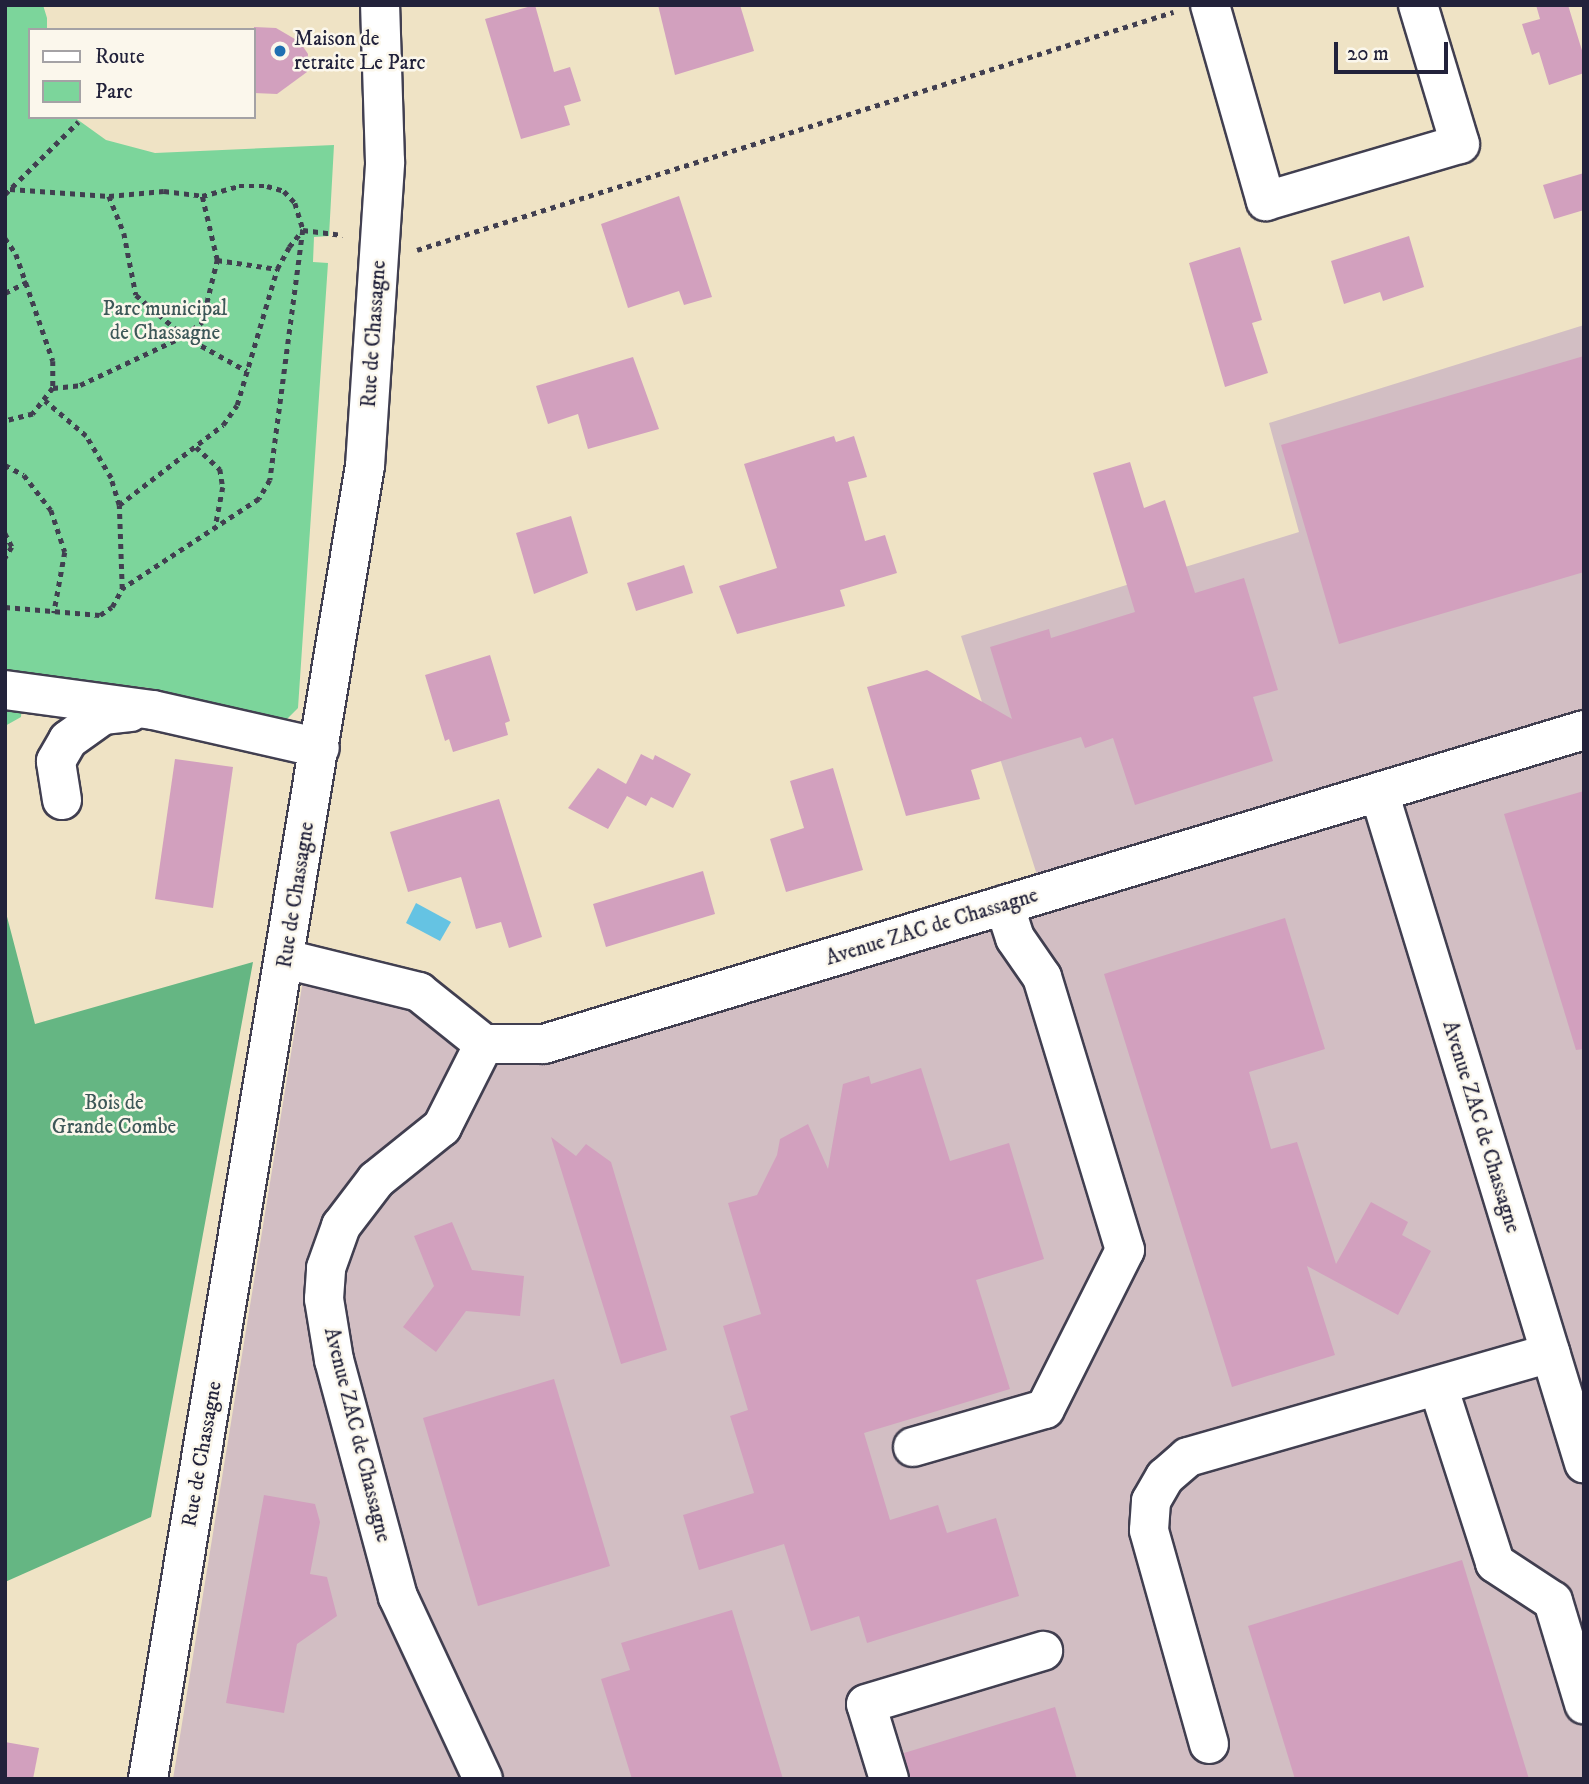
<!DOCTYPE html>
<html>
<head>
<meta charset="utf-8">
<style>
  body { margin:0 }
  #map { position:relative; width:1589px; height:1784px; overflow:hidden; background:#efe3c5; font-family:"IM FELL DW Pica",serif }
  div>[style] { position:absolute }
  .industrial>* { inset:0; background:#d2bec3 }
  .green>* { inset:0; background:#7cd59b }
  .forest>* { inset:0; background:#65b683 }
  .water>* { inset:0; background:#65c3e3 }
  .building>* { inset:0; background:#d2a0be }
  .path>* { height:4.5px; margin-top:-2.25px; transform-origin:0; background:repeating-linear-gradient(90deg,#413f50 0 5px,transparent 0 10px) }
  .roads { filter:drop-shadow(2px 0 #413f50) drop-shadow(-2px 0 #413f50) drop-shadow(0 2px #413f50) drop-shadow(0 -2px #413f50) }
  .minor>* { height:38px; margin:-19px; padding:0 19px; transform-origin:19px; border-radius:19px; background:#fff }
  .dots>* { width:19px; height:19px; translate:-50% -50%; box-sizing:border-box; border:4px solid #fbf7ec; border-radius:50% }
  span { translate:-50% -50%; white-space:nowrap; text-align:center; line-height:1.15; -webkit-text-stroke:5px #fbf7ec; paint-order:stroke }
  .poi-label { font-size:21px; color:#22223b }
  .left { translate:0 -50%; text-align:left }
  .park-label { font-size:21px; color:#3d5858 }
  .street-label { font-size:21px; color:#22223b }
  .frame { position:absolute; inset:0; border:7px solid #22223b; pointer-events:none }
  .legend { position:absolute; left:28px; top:28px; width:228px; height:91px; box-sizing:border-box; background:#fbf7ec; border:2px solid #a4a2a5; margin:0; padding:9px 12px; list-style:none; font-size:21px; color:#22223b }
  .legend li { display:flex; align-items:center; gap:14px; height:35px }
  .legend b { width:35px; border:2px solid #a4a2a5 }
  .scale { position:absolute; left:1334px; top:42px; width:114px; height:32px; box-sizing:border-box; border:4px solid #22223b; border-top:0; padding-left:9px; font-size:21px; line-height:24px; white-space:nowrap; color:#22223b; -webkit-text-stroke:5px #fbf7ec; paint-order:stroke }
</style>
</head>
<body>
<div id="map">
  <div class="industrial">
    <i style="clip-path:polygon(1584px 325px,1584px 1779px,173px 1779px,309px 943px,421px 977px,469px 1018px,515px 1037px,1037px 875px,961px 636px,1299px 532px,1269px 423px)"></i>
  </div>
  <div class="green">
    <i style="clip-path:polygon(5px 5px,43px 5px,47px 18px,47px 30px,30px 30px,30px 117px,74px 117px,106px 140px,155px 153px,334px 145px,329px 236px,314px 237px,313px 262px,328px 263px,298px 708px,287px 719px,149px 688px,24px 673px,21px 717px,5px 726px)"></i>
  </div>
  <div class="forest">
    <i style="clip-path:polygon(5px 909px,35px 1024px,253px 962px,151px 1517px,5px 1582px)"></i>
  </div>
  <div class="water">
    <i style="clip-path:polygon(416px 903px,451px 922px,440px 941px,406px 923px)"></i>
  </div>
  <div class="building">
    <i style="clip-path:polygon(535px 5px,554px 72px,570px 67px,581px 101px,564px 106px,570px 125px,521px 139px,485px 19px)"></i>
    <i style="clip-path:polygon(658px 5px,740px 5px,754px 51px,675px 75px)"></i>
    <i style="clip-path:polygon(1536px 5px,1568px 5px,1584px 57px,1584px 73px,1549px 85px,1539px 52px,1532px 55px,1522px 24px,1540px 19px)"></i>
    <i style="clip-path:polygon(254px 27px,276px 28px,300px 42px,308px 54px,307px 72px,277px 94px,254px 93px)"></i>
    <i style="clip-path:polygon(1584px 173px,1584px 210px,1554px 219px,1543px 185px)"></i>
    <i style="clip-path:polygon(679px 196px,712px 297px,684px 305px,679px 291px,628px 308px,601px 224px)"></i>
    <i style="clip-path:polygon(1409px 236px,1424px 287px,1383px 301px,1380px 292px,1344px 304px,1331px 261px)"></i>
    <i style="clip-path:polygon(1240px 247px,1262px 320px,1252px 323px,1268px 373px,1225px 387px,1189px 263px)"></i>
    <i style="clip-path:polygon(1584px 356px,1584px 572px,1339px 644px,1281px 445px)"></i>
    <i style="clip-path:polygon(633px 357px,659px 429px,588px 449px,578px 414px,548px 424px,536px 386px)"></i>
    <i style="clip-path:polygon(834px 436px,836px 442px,854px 436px,867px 477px,848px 482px,865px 541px,885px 535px,897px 573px,840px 590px,845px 606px,737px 634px,719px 586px,777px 568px,744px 464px)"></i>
    <i style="clip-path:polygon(1130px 462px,1144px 508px,1165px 500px,1195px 593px,1244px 578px,1278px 690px,1253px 697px,1273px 761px,1135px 805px,1113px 738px,1085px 748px,1081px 737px,971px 770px,980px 799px,906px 816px,867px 687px,927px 670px,1012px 719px,990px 647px,1049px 629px,1051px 638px,1135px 612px,1093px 473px)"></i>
    <i style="clip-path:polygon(571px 516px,588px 573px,534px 594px,516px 533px)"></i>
    <i style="clip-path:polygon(684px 565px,693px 593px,636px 611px,627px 583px)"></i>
    <i style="clip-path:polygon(490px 655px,510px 721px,505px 723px,508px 735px,453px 752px,449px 739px,445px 741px,425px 675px)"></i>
    <i style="clip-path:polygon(641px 754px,653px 760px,655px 755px,691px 774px,673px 808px,651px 797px,646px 806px,627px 796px,608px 829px,568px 808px,598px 768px,626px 784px)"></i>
    <i style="clip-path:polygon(175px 759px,233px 767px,213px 908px,155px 899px)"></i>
    <i style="clip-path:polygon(833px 768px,863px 870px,786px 892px,770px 839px,804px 828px,790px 781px)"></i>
    <i style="clip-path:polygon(1584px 791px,1584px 1049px,1576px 1050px,1504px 814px)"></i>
    <i style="clip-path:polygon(499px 799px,542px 937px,509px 948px,501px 922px,476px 929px,461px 877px,408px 892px,390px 832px)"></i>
    <i style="clip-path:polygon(703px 871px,715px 914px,606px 947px,593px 904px)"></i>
    <i style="clip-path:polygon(1285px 918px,1325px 1049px,1249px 1072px,1271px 1149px,1297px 1142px,1336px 1264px,1371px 1202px,1408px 1222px,1402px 1235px,1431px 1251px,1398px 1315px,1307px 1266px,1335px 1355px,1232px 1387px,1104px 974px)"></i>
    <i style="clip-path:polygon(921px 1068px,950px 1161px,1009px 1143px,1044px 1259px,976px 1280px,1010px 1389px,864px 1433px,890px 1520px,938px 1505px,947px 1533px,996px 1518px,1019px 1596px,867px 1643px,859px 1616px,811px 1631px,784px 1544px,699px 1570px,683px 1515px,754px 1493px,730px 1416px,748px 1410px,723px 1326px,761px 1314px,728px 1203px,757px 1195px,777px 1155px,780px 1139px,808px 1124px,828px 1169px,843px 1084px,869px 1076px,871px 1084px)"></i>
    <i style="clip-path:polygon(551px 1137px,576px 1156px,586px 1144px,611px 1162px,667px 1350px,621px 1364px)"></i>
    <i style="clip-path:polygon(452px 1222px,472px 1270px,524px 1276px,520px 1316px,466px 1311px,436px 1352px,403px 1327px,434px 1286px,414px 1236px)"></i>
    <i style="clip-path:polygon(554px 1379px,610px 1566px,478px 1606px,423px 1418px)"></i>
    <i style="clip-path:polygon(264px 1495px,315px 1504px,320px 1522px,310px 1574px,327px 1577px,337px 1616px,297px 1644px,284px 1713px,226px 1703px)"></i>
    <i style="clip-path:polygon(1462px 1560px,1529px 1779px,1295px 1779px,1248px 1626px)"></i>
    <i style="clip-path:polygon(732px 1610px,783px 1779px,632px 1779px,601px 1679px,630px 1670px,621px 1643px)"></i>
    <i style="clip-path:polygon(1055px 1707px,1077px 1779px,910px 1779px,904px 1753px)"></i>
    <i style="clip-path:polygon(5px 1742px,39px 1748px,33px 1779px,5px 1779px)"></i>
  </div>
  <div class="path">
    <i style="left:10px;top:189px;width:99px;rotate:4deg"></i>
    <i style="left:109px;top:196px;width:55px;rotate:-5.2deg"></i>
    <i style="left:164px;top:191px;width:38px;rotate:7deg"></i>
    <i style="left:202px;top:196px;width:38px;rotate:-15deg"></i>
    <i style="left:239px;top:186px;width:28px"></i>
    <i style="left:267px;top:186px;width:18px;rotate:16deg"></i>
    <i style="left:284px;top:191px;width:16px;rotate:47deg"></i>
    <i style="left:295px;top:203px;width:28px;rotate:73deg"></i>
    <i style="left:303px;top:230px;width:252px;rotate:97.5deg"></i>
    <i style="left:270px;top:480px;width:22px;rotate:120deg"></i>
    <i style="left:259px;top:499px;width:164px;rotate:146.7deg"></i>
    <i style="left:5px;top:194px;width:103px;rotate:-44.6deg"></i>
    <i style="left:109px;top:196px;width:40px;rotate:68deg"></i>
    <i style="left:124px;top:233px;width:63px;rotate:79deg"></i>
    <i style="left:136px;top:295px;width:63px;rotate:40.5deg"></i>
    <i style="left:184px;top:336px;width:72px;rotate:29.1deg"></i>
    <i style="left:5px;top:238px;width:19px;rotate:55deg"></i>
    <i style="left:16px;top:254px;width:113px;rotate:70.9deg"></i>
    <i style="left:53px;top:361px;width:27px;rotate:90deg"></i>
    <i style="left:53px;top:388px;width:33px;rotate:128deg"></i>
    <i style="left:33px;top:414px;width:29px;rotate:166deg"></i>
    <i style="left:417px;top:250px;width:793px;rotate:-17.47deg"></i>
    <i style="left:217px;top:260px;width:61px;rotate:8.5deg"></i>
    <i style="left:5px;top:293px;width:25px;rotate:-27deg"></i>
    <i style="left:53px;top:388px;width:27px;rotate:-6deg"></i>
    <i style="left:80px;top:385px;width:115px;rotate:-25.2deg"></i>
    <i style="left:184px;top:336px;width:23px;rotate:-38deg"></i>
    <i style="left:202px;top:322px;width:64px;rotate:-76.4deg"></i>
    <i style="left:217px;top:260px;width:66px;rotate:-103.2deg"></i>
    <i style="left:196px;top:447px;width:33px;rotate:43deg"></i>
    <i style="left:220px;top:469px;width:18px;rotate:81deg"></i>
    <i style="left:223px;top:487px;width:43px;rotate:100.8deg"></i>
    <i style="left:5px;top:465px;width:21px;rotate:28deg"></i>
    <i style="left:24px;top:475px;width:44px;rotate:52.4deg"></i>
    <i style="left:51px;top:510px;width:44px;rotate:71.6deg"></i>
    <i style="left:65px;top:552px;width:62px;rotate:100.2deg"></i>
    <i style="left:119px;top:505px;width:131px;rotate:-37.6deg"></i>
    <i style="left:223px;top:425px;width:24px;rotate:-55deg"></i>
    <i style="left:237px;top:405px;width:142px;rotate:-73.6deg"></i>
    <i style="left:277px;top:269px;width:25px;rotate:-61deg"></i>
    <i style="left:289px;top:247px;width:22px;rotate:-51deg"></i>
    <i style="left:303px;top:230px;width:40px;rotate:7.1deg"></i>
    <i style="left:5px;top:533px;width:16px;rotate:63deg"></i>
    <i style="left:12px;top:547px;width:13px;rotate:122deg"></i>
    <i style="left:5px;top:607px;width:95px;rotate:4.8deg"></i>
    <i style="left:100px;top:615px;width:14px;rotate:-34deg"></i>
    <i style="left:112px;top:607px;width:21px;rotate:-61deg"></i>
    <i style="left:122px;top:589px;width:84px;rotate:-92deg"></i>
    <i style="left:119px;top:505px;width:28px;rotate:-107deg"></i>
    <i style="left:111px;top:478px;width:49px;rotate:-120.8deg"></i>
    <i style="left:86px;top:436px;width:54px;rotate:-139.5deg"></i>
  </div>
  <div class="roads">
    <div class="minor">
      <i style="left:1210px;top:5px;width:204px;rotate:74.1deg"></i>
      <i style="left:1266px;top:201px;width:202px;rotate:-16.4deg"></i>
      <i style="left:1460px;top:144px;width:145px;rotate:-106.8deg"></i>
      <i style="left:5px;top:690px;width:149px;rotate:7.7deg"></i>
      <i style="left:153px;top:710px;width:171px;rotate:12.8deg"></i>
      <i style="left:1379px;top:792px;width:702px;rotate:73.01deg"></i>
      <i style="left:62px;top:800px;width:39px;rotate:-99deg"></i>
      <i style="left:56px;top:761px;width:24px;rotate:-60deg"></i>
      <i style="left:68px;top:740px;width:43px;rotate:-35.5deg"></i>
      <i style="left:103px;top:715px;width:27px;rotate:-6deg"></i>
      <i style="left:285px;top:959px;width:138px;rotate:13.8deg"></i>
      <i style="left:419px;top:992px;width:83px;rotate:38.7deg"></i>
      <i style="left:484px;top:1044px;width:60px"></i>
      <i style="left:544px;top:1044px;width:1086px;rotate:-16.8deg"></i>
      <i style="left:1438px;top:1386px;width:186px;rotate:72.1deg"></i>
      <i style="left:1495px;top:1563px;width:69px;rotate:33.2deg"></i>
      <i style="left:1553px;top:1601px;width:108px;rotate:73.2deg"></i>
      <i style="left:913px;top:1447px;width:137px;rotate:-16.1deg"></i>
      <i style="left:1045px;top:1409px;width:178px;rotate:-63.3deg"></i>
      <i style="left:1125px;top:1250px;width:285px;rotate:-106.9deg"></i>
      <i style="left:1042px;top:977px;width:47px;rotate:-124.7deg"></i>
      <i style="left:1015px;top:938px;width:35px;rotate:-108deg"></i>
      <i style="left:1209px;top:1744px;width:222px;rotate:-105.7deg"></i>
      <i style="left:1149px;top:1530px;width:29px;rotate:-86deg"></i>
      <i style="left:1151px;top:1501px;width:28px;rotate:-60deg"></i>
      <i style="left:1165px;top:1477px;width:30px;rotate:-41deg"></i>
      <i style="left:1188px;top:1457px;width:377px;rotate:-16deg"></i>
      <i style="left:148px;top:1779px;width:1331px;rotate:-80.62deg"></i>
      <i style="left:365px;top:466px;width:305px;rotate:-86.2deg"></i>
      <i style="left:385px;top:162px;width:157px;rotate:-91.8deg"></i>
      <i style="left:483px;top:1779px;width:201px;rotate:-115deg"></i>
      <i style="left:398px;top:1597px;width:245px;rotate:-105.1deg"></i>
      <i style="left:334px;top:1360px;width:62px;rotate:-99.3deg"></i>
      <i style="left:324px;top:1299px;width:31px;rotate:-86deg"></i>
      <i style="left:326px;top:1268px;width:45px;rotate:-70.3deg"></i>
      <i style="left:341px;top:1226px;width:58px;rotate:-52.7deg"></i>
      <i style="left:376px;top:1180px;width:85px;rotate:-38.8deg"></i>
      <i style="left:442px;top:1127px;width:93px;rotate:-63.2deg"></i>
      <i style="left:889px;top:1779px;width:78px;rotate:-107deg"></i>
      <i style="left:866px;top:1704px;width:185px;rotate:-16.7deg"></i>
    </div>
  </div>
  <div class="dots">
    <i style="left:280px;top:51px;background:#1f6fb2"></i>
  </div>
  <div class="poi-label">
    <span class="left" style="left:294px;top:51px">Maison de<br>retraite Le Parc</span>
  </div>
  <div class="park-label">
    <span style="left:165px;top:321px">Parc municipal<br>de Chassagne</span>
    <span style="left:114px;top:1115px">Bois de<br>Grande Combe</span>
  </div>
  <div class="street-label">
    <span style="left:374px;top:334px;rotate:-86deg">Rue de Chassagne</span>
    <span style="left:296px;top:895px;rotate:-81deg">Rue de Chassagne</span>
    <span style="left:932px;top:927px;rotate:-17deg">Avenue ZAC de Chassagne</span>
    <span style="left:1481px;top:1127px;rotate:73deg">Avenue ZAC de Chassagne</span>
    <span style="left:357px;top:1435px;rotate:76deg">Avenue ZAC de Chassagne</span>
    <span style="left:202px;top:1454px;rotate:-80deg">Rue de Chassagne</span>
  </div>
  <div class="frame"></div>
  <ul class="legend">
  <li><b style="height:9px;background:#fff"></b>Route</li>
  <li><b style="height:19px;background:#7cd59b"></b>Parc</li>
  </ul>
  <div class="scale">20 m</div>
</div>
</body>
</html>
